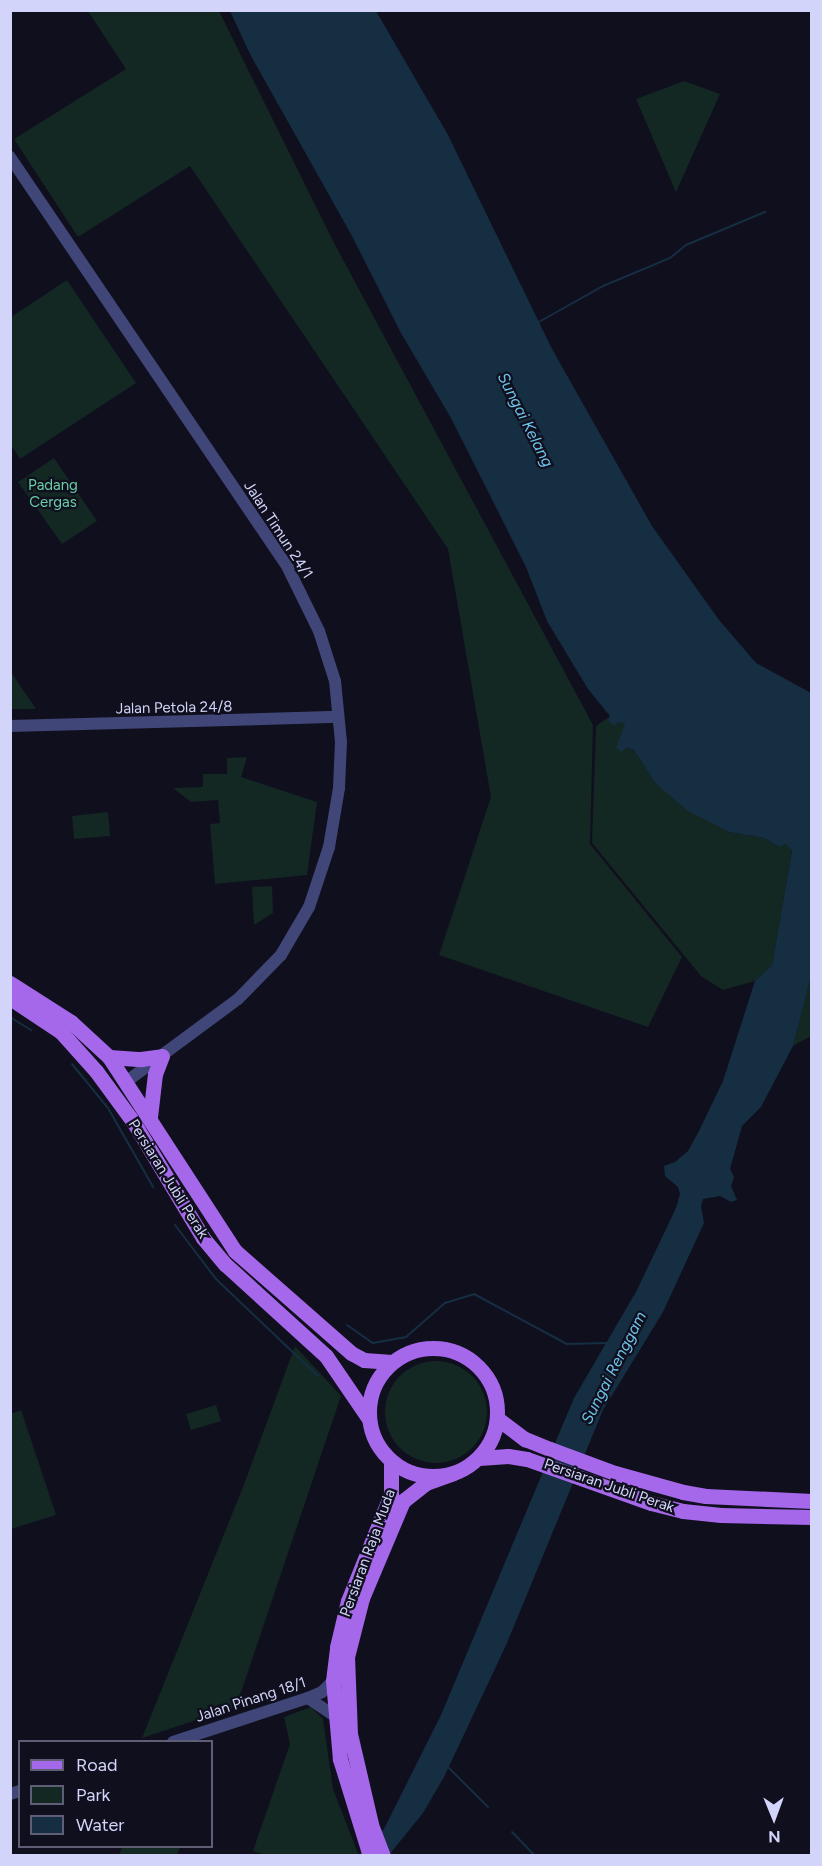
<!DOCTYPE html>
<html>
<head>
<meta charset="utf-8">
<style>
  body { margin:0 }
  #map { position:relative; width:822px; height:1866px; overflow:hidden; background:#100f1e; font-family:Figtree,sans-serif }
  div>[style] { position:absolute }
  .green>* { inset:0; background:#132723 }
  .round { border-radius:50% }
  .water>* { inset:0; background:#152e42 }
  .stream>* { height:2px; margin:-1px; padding:0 1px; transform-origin:1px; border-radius:1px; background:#152e42 }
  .minor>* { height:12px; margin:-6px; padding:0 6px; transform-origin:6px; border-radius:6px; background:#404677 }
  .major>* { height:15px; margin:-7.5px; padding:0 7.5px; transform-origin:7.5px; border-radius:7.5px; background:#a668ea }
  .major>.ring { margin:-7.5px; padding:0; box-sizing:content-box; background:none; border:15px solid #a668ea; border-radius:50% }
  span { translate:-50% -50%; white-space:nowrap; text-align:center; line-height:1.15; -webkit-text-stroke:4.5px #100f1e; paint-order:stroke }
  .park-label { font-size:15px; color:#69cea6 }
  .street-label { font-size:15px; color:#d2d4f9 }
  .water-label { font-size:16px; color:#6ec4eb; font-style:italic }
  .frame { position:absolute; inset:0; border:12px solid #d2d4f9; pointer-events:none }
  .legend { position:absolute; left:18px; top:1740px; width:195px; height:108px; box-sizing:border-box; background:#100f1e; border:2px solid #5e5e76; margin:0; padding:8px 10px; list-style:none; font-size:18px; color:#d2d4f9 }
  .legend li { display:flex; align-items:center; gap:12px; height:30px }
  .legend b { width:30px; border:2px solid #5e5e76 }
  .north { position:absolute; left:744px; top:1788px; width:60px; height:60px; -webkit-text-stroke:4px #100f1e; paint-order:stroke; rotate:179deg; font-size:16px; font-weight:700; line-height:24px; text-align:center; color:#d2d4f9 }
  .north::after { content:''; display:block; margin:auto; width:21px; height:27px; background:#d2d4f9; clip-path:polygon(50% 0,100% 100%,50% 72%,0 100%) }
</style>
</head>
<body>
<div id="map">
  <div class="green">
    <i style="clip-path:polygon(88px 11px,219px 11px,333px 241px,593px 725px,590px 844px,682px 957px,648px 1027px,439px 955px,491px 797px,448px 549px,190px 166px,78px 237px,14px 139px,126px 69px)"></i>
    <i style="clip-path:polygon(684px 81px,720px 94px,676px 192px,636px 99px)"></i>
    <i style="clip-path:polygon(67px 280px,136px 383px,20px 459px,11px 445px,11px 317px)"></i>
    <i style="clip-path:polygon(54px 458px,97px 521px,62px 544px,18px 482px)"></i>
    <i style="clip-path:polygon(11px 672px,36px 709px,11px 709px)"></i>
    <i style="clip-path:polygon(610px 716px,615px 726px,618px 722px,625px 724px,625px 748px,634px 750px,655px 783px,729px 832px,764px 838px,779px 847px,786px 844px,792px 851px,772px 965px,755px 981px,723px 990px,701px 976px,592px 843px,596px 726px)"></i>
    <i style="clip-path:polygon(247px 757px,241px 777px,317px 802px,307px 875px,215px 884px,210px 824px,220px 823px,218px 800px,191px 802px,173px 788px,203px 787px,203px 774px,227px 774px,227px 758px)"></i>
    <i style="clip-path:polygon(108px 812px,110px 836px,74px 839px,72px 816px)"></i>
    <i style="clip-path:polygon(272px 886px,273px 913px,254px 925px,252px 887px)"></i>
    <i style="clip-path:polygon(811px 971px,811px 1036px,793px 1046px)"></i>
    <i style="clip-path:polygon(295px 1346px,341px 1396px,236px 1707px,142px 1738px,243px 1487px)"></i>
    <i class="round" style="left:385px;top:1361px;width:102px;height:102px"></i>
    <i style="clip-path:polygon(216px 1405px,221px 1421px,191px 1430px,186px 1414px)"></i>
    <i style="clip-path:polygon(21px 1410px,56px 1515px,11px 1529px,11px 1414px)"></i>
    <i style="clip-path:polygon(311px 1707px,323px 1719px,333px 1789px,359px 1856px,267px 1856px,253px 1851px,290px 1744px,284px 1717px)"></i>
    <i style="clip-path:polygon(122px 1847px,122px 1846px,180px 1847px,177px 1855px,119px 1855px)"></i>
  </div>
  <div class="water">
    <i style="clip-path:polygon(230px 11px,376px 11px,448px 135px,552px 349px,652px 526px,719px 620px,756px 663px,811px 693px,812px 971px,793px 1046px,761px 1107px,742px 1126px,730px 1169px,734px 1177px,731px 1186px,737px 1200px,731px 1202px,720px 1196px,703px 1199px,701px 1206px,704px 1223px,663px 1312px,603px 1410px,507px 1643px,444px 1777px,423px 1813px,389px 1855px,359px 1855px,384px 1829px,441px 1715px,574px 1398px,637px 1290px,676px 1208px,680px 1194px,678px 1187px,665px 1176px,664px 1166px,675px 1162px,688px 1151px,699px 1131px,723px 1081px,755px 981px,772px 965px,792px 851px,786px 844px,779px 847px,764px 838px,729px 832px,688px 811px,655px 783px,634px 750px,626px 748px,622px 752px,616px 748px,625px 724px,618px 722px,615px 726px,608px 721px,610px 716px,588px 689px,547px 621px,526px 567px,451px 418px,401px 333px,352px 236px,250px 54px)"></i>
  </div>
  <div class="stream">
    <i style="left:537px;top:323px;width:76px;rotate:-29.3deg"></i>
    <i style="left:603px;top:286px;width:73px;rotate:-22.7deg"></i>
    <i style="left:670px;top:258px;width:21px;rotate:-39deg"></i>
    <i style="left:686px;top:245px;width:86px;rotate:-22.7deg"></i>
    <i style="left:10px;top:1017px;width:25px;rotate:32deg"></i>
    <i style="left:72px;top:1064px;width:57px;rotate:50.7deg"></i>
    <i style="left:108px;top:1108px;width:91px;rotate:60.3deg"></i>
    <i style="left:175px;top:1225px;width:68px;rotate:52.8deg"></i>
    <i style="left:216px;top:1279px;width:141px;rotate:43.6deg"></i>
    <i style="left:347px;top:1325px;width:32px;rotate:35deg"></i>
    <i style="left:373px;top:1343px;width:34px;rotate:-10deg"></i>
    <i style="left:406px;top:1337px;width:52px;rotate:-41.1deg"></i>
    <i style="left:445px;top:1303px;width:30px;rotate:-17deg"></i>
    <i style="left:474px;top:1294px;width:106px;rotate:28.3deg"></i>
    <i style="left:567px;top:1344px;width:41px;rotate:-1.4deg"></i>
    <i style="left:447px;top:1766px;width:58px;rotate:45deg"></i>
    <i style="left:512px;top:1832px;width:33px;rotate:46deg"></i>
  </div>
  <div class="minor">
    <i style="left:10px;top:157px;width:496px;rotate:55.9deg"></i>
    <i style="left:288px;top:568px;width:70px;rotate:63.8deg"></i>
    <i style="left:319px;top:631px;width:52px;rotate:72.3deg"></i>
    <i style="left:335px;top:681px;width:61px;rotate:84.4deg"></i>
    <i style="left:341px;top:742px;width:46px;rotate:92.5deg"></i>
    <i style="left:339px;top:788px;width:60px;rotate:99.6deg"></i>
    <i style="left:329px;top:847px;width:63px;rotate:108.4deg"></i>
    <i style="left:309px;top:907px;width:56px;rotate:120.3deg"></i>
    <i style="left:281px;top:955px;width:62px;rotate:134.3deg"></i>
    <i style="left:238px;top:999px;width:139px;rotate:143.5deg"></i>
    <i style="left:10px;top:726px;width:328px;rotate:-1.6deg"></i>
    <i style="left:308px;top:1698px;width:32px;rotate:34deg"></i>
    <i style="left:173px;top:1742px;width:142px;rotate:-18.1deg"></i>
    <i style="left:308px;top:1698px;width:15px;rotate:-23deg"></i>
    <i style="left:322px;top:1692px;width:16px;rotate:-45deg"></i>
    <i style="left:10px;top:1794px;width:10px;rotate:-17deg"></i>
  </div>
  <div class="major">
    <i style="left:10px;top:983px;width:72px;rotate:32.6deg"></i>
    <i style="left:71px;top:1022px;width:52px;rotate:42.6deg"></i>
    <i style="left:109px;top:1057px;width:231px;rotate:57deg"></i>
    <i style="left:235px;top:1251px;width:154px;rotate:41.3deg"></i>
    <i style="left:351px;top:1353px;width:15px;rotate:28deg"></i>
    <i style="left:364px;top:1360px;width:28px;rotate:4deg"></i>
    <i style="left:10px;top:998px;width:61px;rotate:33.7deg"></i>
    <i style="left:61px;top:1032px;width:52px;rotate:48.1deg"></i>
    <i style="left:96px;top:1071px;width:64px;rotate:53.8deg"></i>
    <i style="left:134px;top:1123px;width:134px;rotate:59deg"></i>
    <i style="left:203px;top:1238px;width:35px;rotate:50deg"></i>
    <i style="left:226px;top:1265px;width:135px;rotate:42.3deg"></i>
    <i style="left:326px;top:1356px;width:76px;rotate:55.7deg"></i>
    <i style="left:109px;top:1057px;width:32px;rotate:4deg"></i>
    <i style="left:141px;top:1059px;width:21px;rotate:-8deg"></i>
    <i style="left:150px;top:1117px;width:43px;rotate:-83.4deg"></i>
    <i style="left:155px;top:1074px;width:19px;rotate:-69deg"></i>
    <i class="ring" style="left:369px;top:1348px;width:113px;height:113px"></i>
    <i style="left:498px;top:1419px;width:34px;rotate:37deg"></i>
    <i style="left:525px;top:1439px;width:27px;rotate:22deg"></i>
    <i style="left:550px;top:1449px;width:69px;rotate:20.3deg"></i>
    <i style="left:615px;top:1473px;width:71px;rotate:15.6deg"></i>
    <i style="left:683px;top:1492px;width:23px;rotate:10deg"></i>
    <i style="left:706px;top:1496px;width:106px;rotate:2.7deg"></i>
    <i style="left:479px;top:1458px;width:29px;rotate:-4deg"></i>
    <i style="left:508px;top:1456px;width:19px;rotate:9deg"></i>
    <i style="left:527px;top:1459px;width:132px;rotate:19.5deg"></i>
    <i style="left:651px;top:1503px;width:33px;rotate:14deg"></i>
    <i style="left:683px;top:1511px;width:38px;rotate:6deg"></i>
    <i style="left:721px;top:1515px;width:91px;rotate:1.3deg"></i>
    <i style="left:370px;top:1856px;width:102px;rotate:-107.2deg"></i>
    <i style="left:340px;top:1759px;width:78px;rotate:-95.1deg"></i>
    <i style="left:333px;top:1681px;width:34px;rotate:-83deg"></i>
    <i style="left:337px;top:1647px;width:47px;rotate:-76.6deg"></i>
    <i style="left:348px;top:1601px;width:115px;rotate:-68.1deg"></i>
    <i style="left:391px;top:1494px;width:33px;rotate:-90deg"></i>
    <i style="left:383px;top:1856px;width:34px;rotate:-111deg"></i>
    <i style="left:371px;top:1824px;width:92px;rotate:-103.1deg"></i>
    <i style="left:350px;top:1734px;width:77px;rotate:-92.2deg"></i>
    <i style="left:347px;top:1657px;width:61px;rotate:-75.7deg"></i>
    <i style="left:362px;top:1598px;width:105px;rotate:-67.1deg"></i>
    <i style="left:403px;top:1501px;width:29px;rotate:-38deg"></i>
    <i style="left:426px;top:1483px;width:29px;rotate:-20deg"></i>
  </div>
  <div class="park-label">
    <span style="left:53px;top:494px">Padang<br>Cergas</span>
  </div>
  <div class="street-label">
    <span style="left:278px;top:530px;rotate:57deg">Jalan Timun 24/1</span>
    <span style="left:174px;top:708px;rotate:-1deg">Jalan Petola 24/8</span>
    <span style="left:168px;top:1179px;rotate:58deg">Persiaran Jubli Perak</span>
    <span style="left:609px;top:1486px;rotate:19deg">Persiaran Jubli Perak</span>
    <span style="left:368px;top:1553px;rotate:-70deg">Persiaran Raja Muda</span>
    <span style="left:251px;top:1700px;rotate:-18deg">Jalan Pinang 18/1</span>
  </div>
  <div class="water-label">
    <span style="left:525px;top:420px;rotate:63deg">Sungai Kelang</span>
    <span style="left:614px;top:1368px;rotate:-63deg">Sungai Renggam</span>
  </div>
  <div class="frame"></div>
  <ul class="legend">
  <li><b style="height:8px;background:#a668ea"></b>Road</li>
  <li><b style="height:16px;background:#132723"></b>Park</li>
  <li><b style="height:16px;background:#152e42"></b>Water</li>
  </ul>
  <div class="north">N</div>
</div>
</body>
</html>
